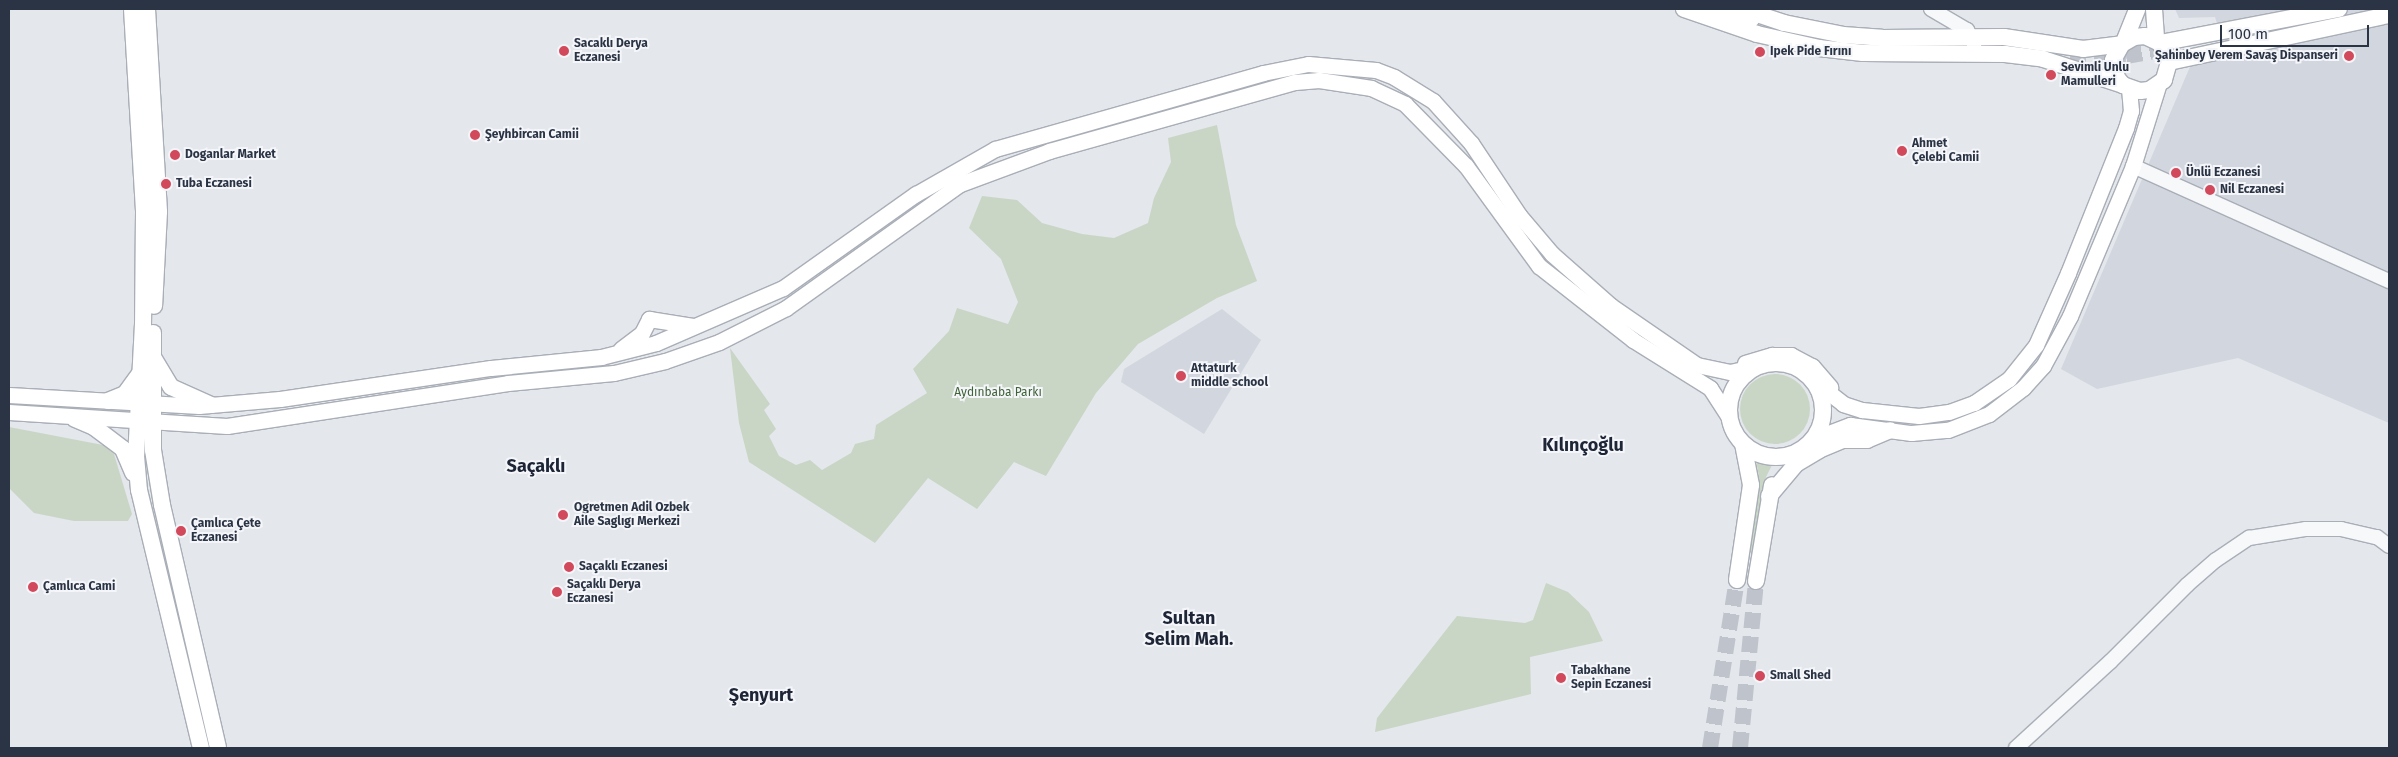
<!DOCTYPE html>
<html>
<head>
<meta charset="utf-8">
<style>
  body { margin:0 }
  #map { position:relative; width:2398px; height:757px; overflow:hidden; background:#e4e7ec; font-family:"Fira Sans",sans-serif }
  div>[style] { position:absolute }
  .built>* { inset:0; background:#d2d6de }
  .green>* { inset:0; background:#c9d6c5 }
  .round { border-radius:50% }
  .primary-tunnel>* { height:16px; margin-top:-8px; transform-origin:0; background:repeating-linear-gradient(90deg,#bfc3cb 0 16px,transparent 0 24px) }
  .roads { filter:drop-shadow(1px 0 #a9aeb7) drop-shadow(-1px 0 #a9aeb7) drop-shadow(0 1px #a9aeb7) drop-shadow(0 -1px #a9aeb7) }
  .tertiary>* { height:14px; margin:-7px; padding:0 7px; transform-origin:7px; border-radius:7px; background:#f7f8fa }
  .secondary>* { height:15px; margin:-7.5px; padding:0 7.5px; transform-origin:7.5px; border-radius:7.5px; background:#fff }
  .primary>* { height:16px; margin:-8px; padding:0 8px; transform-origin:8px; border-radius:8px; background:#fff }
  .primary>.ring { margin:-8px; padding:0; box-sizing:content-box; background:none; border:16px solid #fff; border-radius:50% }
  .dots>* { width:14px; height:14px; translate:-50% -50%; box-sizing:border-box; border:2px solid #f4f6f9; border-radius:50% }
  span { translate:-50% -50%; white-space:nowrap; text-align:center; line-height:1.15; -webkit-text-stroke:4px #f4f6f9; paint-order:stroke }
  .poi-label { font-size:12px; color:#2b3445; font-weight:700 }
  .left { translate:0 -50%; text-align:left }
  .right { translate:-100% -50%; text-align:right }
  .park-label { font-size:12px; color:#3f6138 }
  .district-label { font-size:18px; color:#1d2536; font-weight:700 }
  .frame { position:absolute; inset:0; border:10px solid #2b3445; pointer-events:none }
  .scale { position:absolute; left:2220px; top:25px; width:149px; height:22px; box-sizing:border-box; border:2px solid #2b3445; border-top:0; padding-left:6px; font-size:15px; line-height:18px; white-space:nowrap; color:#2b3445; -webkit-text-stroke:4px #f4f6f9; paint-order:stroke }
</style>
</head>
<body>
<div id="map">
  <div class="built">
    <i style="clip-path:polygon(2175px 9px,2389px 9px,2389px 423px,2238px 358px,2097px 389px,2061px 369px,2195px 55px,2226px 53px,2215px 17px,2179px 18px)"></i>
    <i style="clip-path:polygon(1222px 309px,1261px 340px,1204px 434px,1121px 382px,1124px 369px)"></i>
  </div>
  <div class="green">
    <i style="clip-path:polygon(1217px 125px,1236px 225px,1257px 281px,1217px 298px,1138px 344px,1096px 393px,1046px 476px,1014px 462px,977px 509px,928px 478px,875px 543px,749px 462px,739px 423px,730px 348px,770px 404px,764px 410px,776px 429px,769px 436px,779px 456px,796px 465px,810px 460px,822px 470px,851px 453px,855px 444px,874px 439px,876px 425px,927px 393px,913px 369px,949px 331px,957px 308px,1008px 324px,1018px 302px,1001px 259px,969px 228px,982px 196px,1017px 200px,1042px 223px,1082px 234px,1114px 238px,1148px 223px,1154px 198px,1171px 162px,1168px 138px)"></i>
    <i class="round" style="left:1740px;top:374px;width:70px;height:70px"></i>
    <i style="clip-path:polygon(9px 427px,103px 445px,114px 454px,132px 514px,128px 521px,74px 521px,34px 513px,9px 488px)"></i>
    <i style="clip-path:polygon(1756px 460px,1773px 463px,1766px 477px,1752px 553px,1748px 552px,1759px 477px)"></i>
    <i style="clip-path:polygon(1546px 583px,1568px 592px,1589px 612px,1603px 641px,1530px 657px,1531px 694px,1375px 732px,1377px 718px,1457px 616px,1525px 623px,1533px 620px)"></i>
  </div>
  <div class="primary-tunnel">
    <i style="left:2070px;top:54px;width:56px;rotate:2deg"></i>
    <i style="left:2126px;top:56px;width:52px;rotate:-10deg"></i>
    <i style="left:1710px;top:748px;width:170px;rotate:-80.9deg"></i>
    <i style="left:1740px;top:748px;width:168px;rotate:-84.5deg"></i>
  </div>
  <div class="roads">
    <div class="tertiary">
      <i style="left:1931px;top:9px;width:42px;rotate:30.3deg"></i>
      <i style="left:1967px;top:30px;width:16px;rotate:63deg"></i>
      <i style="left:2133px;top:166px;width:281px;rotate:24.2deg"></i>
      <i style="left:2016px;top:748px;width:127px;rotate:-42.5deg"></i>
      <i style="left:2110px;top:662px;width:109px;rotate:-45deg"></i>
      <i style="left:2187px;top:585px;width:38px;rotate:-41deg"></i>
      <i style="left:2216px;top:560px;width:40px;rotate:-34deg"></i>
      <i style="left:2249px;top:538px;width:58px;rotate:-9deg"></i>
      <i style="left:2306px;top:529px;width:35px"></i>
      <i style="left:2341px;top:529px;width:37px;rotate:13deg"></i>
      <i style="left:2377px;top:537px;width:15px;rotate:37deg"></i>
    </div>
    <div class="secondary">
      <i style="left:621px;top:349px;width:26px;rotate:-37deg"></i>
      <i style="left:642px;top:333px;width:16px;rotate:-63deg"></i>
      <i style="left:649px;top:319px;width:46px;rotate:8.8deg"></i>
      <i style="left:1745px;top:363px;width:28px;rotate:-17deg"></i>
      <i style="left:1772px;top:355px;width:19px"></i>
      <i style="left:1791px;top:355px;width:24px;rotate:28deg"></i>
      <i style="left:1812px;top:366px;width:28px;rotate:49deg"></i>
      <i style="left:1814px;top:381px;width:37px;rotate:38deg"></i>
      <i style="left:1843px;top:404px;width:20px;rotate:18deg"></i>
      <i style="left:1862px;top:410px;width:57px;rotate:6deg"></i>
      <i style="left:1919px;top:416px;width:30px;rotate:-8deg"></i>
      <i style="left:1949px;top:412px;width:27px;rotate:-20deg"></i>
      <i style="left:1974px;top:403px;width:42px;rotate:-34.4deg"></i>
      <i style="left:2009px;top:379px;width:43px;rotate:-51.5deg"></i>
      <i style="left:2036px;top:345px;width:79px;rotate:-66deg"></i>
      <i style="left:2068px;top:273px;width:156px;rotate:-68.2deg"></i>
      <i style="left:2126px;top:128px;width:18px;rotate:-74deg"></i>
      <i style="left:2131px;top:111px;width:22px;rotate:-95deg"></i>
      <i style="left:9px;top:395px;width:190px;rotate:3.3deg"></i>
      <i style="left:199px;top:406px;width:81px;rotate:-4.9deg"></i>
      <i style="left:280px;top:399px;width:213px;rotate:-8.4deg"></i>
      <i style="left:491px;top:368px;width:111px;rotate:-5.7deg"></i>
      <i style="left:601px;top:357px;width:57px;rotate:-14.3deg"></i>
      <i style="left:656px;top:343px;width:138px;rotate:-23.4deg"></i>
      <i style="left:783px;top:288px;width:163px;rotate:-35.3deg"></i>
      <i style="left:916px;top:194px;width:91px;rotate:-29.7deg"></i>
      <i style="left:995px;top:149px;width:279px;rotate:-15.8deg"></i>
      <i style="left:1263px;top:73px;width:46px;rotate:-11.3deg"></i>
      <i style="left:1308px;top:64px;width:68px;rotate:5deg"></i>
      <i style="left:1376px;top:70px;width:19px;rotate:21deg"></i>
      <i style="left:1394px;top:77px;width:46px;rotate:31.6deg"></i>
      <i style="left:1433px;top:101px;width:57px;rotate:47.9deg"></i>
      <i style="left:1471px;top:143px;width:87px;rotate:56.3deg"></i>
      <i style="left:1519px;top:215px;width:51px;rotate:49.8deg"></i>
      <i style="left:1552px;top:254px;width:79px;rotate:41.4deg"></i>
      <i style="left:1611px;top:306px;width:104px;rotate:34.5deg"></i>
      <i style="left:1697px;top:365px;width:34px;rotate:12deg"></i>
      <i style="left:1730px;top:372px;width:28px;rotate:-13deg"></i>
      <i style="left:9px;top:412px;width:218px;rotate:3.7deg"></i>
      <i style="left:227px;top:426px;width:284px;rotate:-8.7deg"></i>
      <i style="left:508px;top:383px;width:106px;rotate:-5.4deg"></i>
      <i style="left:614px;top:373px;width:52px;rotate:-13.2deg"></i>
      <i style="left:665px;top:361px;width:57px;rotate:-19.4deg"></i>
      <i style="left:719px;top:342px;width:75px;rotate:-26.9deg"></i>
      <i style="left:786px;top:308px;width:214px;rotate:-35.5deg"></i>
      <i style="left:960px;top:184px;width:95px;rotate:-20.3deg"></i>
      <i style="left:1049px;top:151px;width:255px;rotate:-15.7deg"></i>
      <i style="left:1295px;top:82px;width:24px;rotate:-5deg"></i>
      <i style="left:1319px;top:80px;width:53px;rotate:8.7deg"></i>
      <i style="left:1371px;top:88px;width:38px;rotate:25deg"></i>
      <i style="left:1405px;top:104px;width:87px;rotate:45.5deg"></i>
      <i style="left:1466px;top:166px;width:124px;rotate:53.9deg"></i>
      <i style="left:1539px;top:266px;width:120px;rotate:38.2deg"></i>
      <i style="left:1633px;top:340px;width:91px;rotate:31.9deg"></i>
      <i style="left:1710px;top:388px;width:35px;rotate:57deg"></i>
      <i style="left:1813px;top:439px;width:40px;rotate:-21deg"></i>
      <i style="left:1850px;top:425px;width:62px;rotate:7.5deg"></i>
      <i style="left:1911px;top:433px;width:37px;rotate:-5deg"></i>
      <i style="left:1948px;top:430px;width:44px;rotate:-21.3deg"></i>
      <i style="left:1989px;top:414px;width:43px;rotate:-37.4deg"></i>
      <i style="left:2023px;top:388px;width:30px;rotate:-48deg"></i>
      <i style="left:2043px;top:366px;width:57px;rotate:-61.6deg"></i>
      <i style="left:2070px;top:316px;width:163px;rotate:-67.2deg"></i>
      <i style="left:2133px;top:166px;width:84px;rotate:-72.6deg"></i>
    </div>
    <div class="primary">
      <i style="left:132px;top:9px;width:204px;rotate:86.6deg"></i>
      <i style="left:144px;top:213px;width:111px;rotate:90.5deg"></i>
      <i style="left:143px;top:324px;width:132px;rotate:93deg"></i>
      <i style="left:136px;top:456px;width:34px;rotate:85deg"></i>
      <i style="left:139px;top:490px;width:265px;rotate:76.5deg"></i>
      <i style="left:147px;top:9px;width:203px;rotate:86.6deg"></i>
      <i style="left:159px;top:212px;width:94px;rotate:93deg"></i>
      <i style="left:1684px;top:9px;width:77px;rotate:18.9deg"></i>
      <i style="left:1757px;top:34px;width:64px;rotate:12.7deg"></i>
      <i style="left:1819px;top:48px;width:44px;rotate:6.5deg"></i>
      <i style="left:1863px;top:53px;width:142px;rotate:0.4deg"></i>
      <i style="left:2005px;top:54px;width:38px;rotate:7deg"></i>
      <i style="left:2043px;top:59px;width:84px;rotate:18deg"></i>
      <i style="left:1718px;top:9px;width:35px;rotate:16deg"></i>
      <i style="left:1742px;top:9px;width:44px;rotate:18.4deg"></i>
      <i style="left:1784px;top:23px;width:60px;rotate:11.5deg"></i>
      <i style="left:1843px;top:35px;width:39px;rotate:4deg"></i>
      <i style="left:1882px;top:38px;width:122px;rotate:-0.5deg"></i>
      <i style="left:2004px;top:37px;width:80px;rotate:8.6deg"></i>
      <i style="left:2083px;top:49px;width:39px;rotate:-7deg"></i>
      <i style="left:2154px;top:9px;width:31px;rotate:86deg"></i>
      <i style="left:2124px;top:42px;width:35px;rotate:-68deg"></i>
      <i style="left:2160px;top:43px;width:21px;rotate:65deg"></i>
      <i style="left:2169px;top:62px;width:19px;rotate:106deg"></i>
      <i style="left:2164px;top:80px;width:18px;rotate:146deg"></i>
      <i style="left:2149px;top:90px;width:9px;rotate:174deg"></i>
      <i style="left:2140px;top:91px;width:18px;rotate:-161deg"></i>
      <i style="left:2123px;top:85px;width:9px;rotate:-131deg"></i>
      <i style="left:2117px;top:78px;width:18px;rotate:-103deg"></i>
      <i style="left:2113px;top:60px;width:18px;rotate:-61deg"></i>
      <i style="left:2122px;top:44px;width:14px;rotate:-30deg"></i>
      <i style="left:2134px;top:37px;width:11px;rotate:-5deg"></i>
      <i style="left:2145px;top:36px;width:17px;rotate:25deg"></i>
      <i style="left:2160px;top:43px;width:182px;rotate:-10.8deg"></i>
      <i style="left:2169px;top:62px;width:225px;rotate:-12.1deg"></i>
      <i style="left:153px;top:333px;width:117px;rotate:90deg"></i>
      <i style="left:153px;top:450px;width:56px;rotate:80.7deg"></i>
      <i style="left:162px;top:505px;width:249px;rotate:77deg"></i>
      <i style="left:153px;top:357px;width:35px;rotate:59deg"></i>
      <i style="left:171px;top:387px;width:44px;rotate:24.2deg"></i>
      <i class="ring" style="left:1729px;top:363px;width:78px;height:78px"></i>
      <i style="left:108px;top:401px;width:18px;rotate:-22deg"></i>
      <i style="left:125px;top:394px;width:26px;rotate:-54deg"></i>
      <i style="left:75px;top:419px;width:21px;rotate:23deg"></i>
      <i style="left:94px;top:427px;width:36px;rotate:37deg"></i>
      <i style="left:123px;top:449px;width:26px;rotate:67deg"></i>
      <i style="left:1769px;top:496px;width:42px;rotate:-49.8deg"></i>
      <i style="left:1796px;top:464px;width:27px;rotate:-31deg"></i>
      <i style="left:1819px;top:450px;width:26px;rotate:-23deg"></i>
      <i style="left:1843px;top:440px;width:24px"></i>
      <i style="left:1867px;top:440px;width:25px;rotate:-23deg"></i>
      <i style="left:1737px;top:580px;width:96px;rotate:-81.6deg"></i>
      <i style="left:1751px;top:485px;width:42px;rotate:-101deg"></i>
      <i style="left:1756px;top:581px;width:97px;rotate:-80.5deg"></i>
    </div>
  </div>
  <div class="dots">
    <i style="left:564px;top:51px;background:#d1495b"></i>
    <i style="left:1760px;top:52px;background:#d1495b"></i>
    <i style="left:2349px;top:56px;background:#d1495b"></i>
    <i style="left:2051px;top:75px;background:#d1495b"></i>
    <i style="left:475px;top:135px;background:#d1495b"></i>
    <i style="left:1902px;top:151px;background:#d1495b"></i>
    <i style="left:175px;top:155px;background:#d1495b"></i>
    <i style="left:2176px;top:173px;background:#d1495b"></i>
    <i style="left:166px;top:184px;background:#d1495b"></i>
    <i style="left:2210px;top:190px;background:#d1495b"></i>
    <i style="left:1181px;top:376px;background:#d1495b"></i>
    <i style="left:563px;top:515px;background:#d1495b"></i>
    <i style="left:181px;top:531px;background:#d1495b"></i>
    <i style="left:569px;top:567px;background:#d1495b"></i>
    <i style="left:33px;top:587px;background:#d1495b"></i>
    <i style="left:557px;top:592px;background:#d1495b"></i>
    <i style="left:1760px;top:676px;background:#d1495b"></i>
    <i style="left:1561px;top:678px;background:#d1495b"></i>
  </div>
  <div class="poi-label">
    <span class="left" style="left:574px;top:51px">Sacaklı Derya<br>Eczanesi</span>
    <span class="left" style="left:1770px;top:52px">Ipek Pide Fırını</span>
    <span class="right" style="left:2338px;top:56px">Şahinbey Verem Savaş Dispanseri</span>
    <span class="left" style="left:2061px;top:75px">Sevimli Unlu<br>Mamulleri</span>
    <span class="left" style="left:485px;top:135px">Şeyhbircan Camii</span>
    <span class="left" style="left:1912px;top:151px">Ahmet<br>Çelebi Camii</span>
    <span class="left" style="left:185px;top:155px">Doganlar Market</span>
    <span class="left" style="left:2186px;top:173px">Ünlü Eczanesi</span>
    <span class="left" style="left:176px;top:184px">Tuba Eczanesi</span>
    <span class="left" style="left:2220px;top:190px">Nil Eczanesi</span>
    <span class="left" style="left:1191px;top:376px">Attaturk<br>middle school</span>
    <span class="left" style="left:574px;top:515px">Ogretmen Adil Ozbek<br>Aile Saglıgı Merkezi</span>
    <span class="left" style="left:191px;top:531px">Çamlıca Çete<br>Eczanesi</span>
    <span class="left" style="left:579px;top:567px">Saçaklı Eczanesi</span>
    <span class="left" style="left:567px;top:592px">Saçaklı Derya<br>Eczanesi</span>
    <span class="left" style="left:43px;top:587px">Çamlıca Cami</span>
    <span class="left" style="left:1571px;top:678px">Tabakhane<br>Sepin Eczanesi</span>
    <span class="left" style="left:1770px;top:676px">Small Shed</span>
  </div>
  <div class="park-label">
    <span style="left:998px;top:393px">Aydınbaba Parkı</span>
  </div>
  <div class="district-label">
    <span style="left:1583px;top:445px">Kılınçoğlu</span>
    <span style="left:536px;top:466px">Saçaklı</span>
    <span style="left:1189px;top:629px">Sultan<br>Selim Mah.</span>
    <span style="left:761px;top:695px">Şenyurt</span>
  </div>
  <div class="frame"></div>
  <div class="scale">100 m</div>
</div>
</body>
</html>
